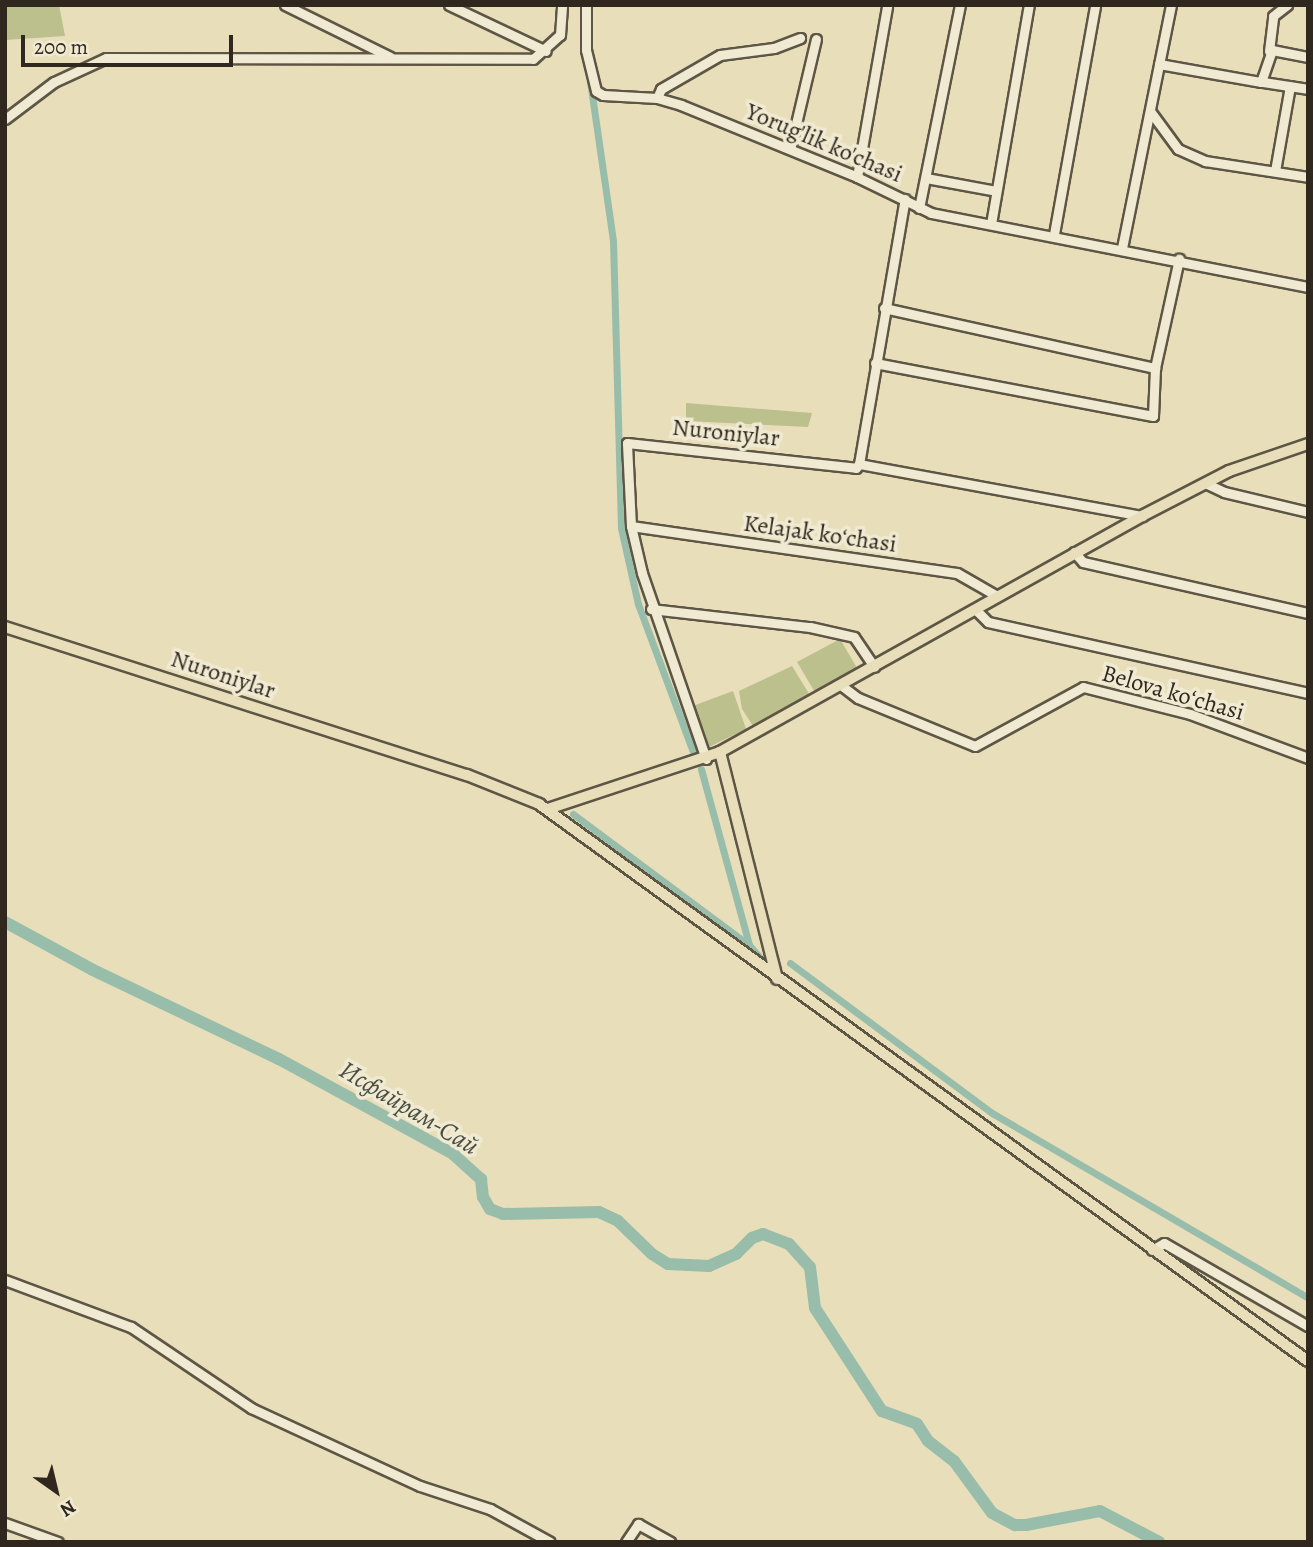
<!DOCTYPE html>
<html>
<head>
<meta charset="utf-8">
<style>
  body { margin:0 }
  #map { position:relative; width:1313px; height:1547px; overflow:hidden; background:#e8deba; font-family:Alegreya,serif }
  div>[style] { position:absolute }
  .green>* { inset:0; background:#bbc08c }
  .canal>* { height:7px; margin:-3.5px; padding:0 3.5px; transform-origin:3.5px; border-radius:3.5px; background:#98bdab }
  .river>* { height:12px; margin:-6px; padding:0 6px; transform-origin:6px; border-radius:6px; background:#98bdab }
  .roads { filter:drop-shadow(2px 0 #5e5645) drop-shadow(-2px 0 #5e5645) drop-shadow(0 2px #5e5645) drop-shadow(0 -2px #5e5645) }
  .minor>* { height:9px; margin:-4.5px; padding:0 4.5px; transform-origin:4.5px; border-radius:4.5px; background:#f0ead2 }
  .major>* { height:10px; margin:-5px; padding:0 5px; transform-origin:5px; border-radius:5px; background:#e8deba }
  span { translate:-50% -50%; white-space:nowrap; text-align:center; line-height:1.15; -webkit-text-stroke:7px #f0ead2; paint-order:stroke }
  .street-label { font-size:24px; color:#30281e }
  .water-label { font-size:26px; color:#4a4d41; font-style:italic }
  .frame { position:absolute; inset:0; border:7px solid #30281e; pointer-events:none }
  .north { position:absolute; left:21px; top:1456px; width:70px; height:70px; -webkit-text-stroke:5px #f0ead2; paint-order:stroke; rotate:146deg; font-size:19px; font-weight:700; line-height:28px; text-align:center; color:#30281e }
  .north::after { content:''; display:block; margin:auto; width:24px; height:32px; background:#30281e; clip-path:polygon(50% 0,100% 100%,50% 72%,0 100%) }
  .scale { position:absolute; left:21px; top:35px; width:212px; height:32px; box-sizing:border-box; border:4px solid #30281e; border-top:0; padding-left:9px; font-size:21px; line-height:24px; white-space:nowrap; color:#30281e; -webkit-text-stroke:5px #f0ead2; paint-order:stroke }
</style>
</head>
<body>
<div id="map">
  <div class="green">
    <i style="clip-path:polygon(5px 5px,59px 5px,65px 36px,5px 40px)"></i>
    <i style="clip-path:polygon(686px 403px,812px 413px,808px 427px,686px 421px)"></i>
    <i style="clip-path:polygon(840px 639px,857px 668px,816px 694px,797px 662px)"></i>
    <i style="clip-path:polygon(792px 666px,811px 697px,753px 726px,742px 709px,739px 691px)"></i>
    <i style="clip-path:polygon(733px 691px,746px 729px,707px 748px,690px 707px)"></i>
  </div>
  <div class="canal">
    <i style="left:590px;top:81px;width:162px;rotate:81.8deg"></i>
    <i style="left:613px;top:241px;width:287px;rotate:88.4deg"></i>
    <i style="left:621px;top:528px;width:78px;rotate:77.4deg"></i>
    <i style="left:638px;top:604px;width:158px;rotate:69.6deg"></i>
    <i style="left:701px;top:769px;width:181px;rotate:74.7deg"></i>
    <i style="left:573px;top:814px;width:219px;rotate:36.7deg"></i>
    <i style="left:749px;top:945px;width:20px;rotate:49deg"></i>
    <i style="left:790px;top:963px;width:252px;rotate:36.6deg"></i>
    <i style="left:992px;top:1113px;width:366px;rotate:30.3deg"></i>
  </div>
  <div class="river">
    <i style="left:5px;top:922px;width:100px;rotate:28.6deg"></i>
    <i style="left:93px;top:970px;width:206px;rotate:25.6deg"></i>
    <i style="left:279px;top:1059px;width:198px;rotate:28.6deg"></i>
    <i style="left:453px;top:1154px;width:38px;rotate:42deg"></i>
    <i style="left:481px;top:1179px;width:18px;rotate:84deg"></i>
    <i style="left:483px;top:1197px;width:14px;rotate:60deg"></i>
    <i style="left:490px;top:1209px;width:14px;rotate:21deg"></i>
    <i style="left:503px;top:1214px;width:96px;rotate:-1.2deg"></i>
    <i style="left:599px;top:1212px;width:21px;rotate:25deg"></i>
    <i style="left:618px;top:1221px;width:47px;rotate:44.1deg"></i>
    <i style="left:652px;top:1254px;width:19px;rotate:32deg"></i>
    <i style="left:668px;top:1264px;width:41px;rotate:2.8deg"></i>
    <i style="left:709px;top:1266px;width:30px;rotate:-24deg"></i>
    <i style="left:736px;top:1254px;width:23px;rotate:-45deg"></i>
    <i style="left:752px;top:1238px;width:12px;rotate:-20deg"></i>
    <i style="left:763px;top:1234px;width:28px;rotate:21deg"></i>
    <i style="left:789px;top:1244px;width:31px;rotate:48deg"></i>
    <i style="left:810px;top:1267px;width:41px;rotate:83deg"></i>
    <i style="left:815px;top:1308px;width:123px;rotate:57deg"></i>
    <i style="left:882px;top:1411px;width:37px;rotate:20deg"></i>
    <i style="left:917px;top:1424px;width:20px;rotate:57deg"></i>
    <i style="left:928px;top:1441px;width:33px;rotate:38deg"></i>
    <i style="left:954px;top:1461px;width:64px;rotate:53.8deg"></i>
    <i style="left:992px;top:1513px;width:26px;rotate:28deg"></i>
    <i style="left:1015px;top:1525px;width:11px"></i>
    <i style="left:1026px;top:1525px;width:75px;rotate:-10.7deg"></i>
    <i style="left:1100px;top:1511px;width:67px;rotate:27.7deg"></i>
  </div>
  <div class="roads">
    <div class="minor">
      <i style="left:285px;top:5px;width:117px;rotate:26.3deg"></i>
      <i style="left:449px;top:5px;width:107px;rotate:25.4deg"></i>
      <i style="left:586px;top:5px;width:45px;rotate:90deg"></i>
      <i style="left:586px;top:50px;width:42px;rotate:76.3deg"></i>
      <i style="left:596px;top:91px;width:8px;rotate:30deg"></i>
      <i style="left:603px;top:95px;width:54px;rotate:3.2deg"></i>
      <i style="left:657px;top:98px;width:25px;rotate:16deg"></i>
      <i style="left:681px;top:105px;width:190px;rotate:22.2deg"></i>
      <i style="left:857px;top:177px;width:82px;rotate:25.9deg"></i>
      <i style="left:931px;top:213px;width:384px;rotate:11.1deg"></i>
      <i style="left:1269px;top:51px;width:35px;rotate:-83deg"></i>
      <i style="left:1273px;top:16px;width:18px;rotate:-38deg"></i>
      <i style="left:1159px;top:64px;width:104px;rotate:10deg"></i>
      <i style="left:1261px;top:82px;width:34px;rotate:-71deg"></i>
      <i style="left:1272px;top:50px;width:37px;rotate:11deg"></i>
      <i style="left:1263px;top:82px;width:46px;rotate:8.8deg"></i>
      <i style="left:657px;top:98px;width:10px;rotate:-66deg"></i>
      <i style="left:661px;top:89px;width:68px;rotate:-30deg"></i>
      <i style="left:720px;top:55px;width:54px;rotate:-7.4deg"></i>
      <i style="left:774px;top:48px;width:28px;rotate:-21deg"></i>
      <i style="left:1150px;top:111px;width:47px;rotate:53.6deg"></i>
      <i style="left:1178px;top:149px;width:30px;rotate:24deg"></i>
      <i style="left:1205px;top:161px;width:104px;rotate:8.8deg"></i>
      <i style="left:5px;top:119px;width:61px;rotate:-37.1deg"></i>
      <i style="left:54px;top:82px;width:57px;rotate:-24.8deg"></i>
      <i style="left:106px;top:58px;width:427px;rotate:0.1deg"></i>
      <i style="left:533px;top:59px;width:36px;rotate:-42deg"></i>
      <i style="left:560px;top:35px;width:30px;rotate:-86deg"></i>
      <i style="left:790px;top:149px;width:113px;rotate:-76.7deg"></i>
      <i style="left:1275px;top:171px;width:86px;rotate:-80deg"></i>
      <i style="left:857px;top:177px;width:174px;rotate:-80deg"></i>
      <i style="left:926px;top:178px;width:71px;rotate:10.5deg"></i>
      <i style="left:919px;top:208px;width:207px;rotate:-78.6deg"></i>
      <i style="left:991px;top:224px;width:222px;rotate:-80.2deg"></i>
      <i style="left:1054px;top:234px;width:233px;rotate:-79.8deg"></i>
      <i style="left:1122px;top:248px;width:248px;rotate:-78.6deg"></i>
      <i style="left:884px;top:308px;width:278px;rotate:12.5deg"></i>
      <i style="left:875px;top:363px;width:283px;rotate:10.8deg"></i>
      <i style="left:1153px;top:416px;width:48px;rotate:-87.6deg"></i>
      <i style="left:1155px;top:368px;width:112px;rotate:-77.6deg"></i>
      <i style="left:859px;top:464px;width:269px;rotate:-80.2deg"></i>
      <i style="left:1205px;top:483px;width:21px;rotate:25deg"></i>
      <i style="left:1224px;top:492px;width:86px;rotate:13.4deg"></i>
      <i style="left:631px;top:526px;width:329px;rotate:8.2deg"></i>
      <i style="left:957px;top:573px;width:46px;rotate:29.9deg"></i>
      <i style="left:1074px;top:552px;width:13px;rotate:48deg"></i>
      <i style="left:1083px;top:562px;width:231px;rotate:12.8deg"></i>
      <i style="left:651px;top:609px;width:160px;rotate:6.5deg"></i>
      <i style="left:810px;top:627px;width:45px;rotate:12.8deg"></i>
      <i style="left:854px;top:637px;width:36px;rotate:56deg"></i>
      <i style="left:975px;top:609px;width:18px;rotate:45deg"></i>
      <i style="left:988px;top:622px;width:328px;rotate:12.5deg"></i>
      <i style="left:842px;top:686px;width:20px;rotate:37deg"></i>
      <i style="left:858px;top:698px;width:126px;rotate:22.3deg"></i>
      <i style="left:975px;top:746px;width:123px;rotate:-28.6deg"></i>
      <i style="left:1083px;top:687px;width:110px;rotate:14.2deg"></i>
      <i style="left:1190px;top:714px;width:126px;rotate:20.4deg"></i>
      <i style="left:706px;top:759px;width:197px;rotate:-109deg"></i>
      <i style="left:642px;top:573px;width:48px;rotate:-103.2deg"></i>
      <i style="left:631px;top:526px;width:83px;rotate:-92.8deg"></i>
      <i style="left:627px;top:443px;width:230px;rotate:6.2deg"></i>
      <i style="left:856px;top:468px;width:5px;rotate:-53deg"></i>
      <i style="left:859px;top:464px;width:288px;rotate:10.4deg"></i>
      <i style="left:1152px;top:1250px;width:14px;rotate:-30deg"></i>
      <i style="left:1164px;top:1243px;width:166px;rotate:30deg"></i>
      <i style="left:5px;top:1280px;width:134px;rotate:20.5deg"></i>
      <i style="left:131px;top:1327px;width:145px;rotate:34deg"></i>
      <i style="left:251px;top:1408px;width:186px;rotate:24.8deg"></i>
      <i style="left:420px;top:1486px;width:74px;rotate:18.2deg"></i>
      <i style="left:490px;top:1509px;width:68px;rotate:28.8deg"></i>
      <i style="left:5px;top:1523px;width:56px;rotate:19.7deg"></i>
      <i style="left:626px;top:1542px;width:22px;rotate:-56deg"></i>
      <i style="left:638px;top:1524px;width:37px;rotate:29deg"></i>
    </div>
    <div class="major">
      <i style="left:5px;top:627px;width:485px;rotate:17.8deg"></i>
      <i style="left:467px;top:775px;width:78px;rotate:21.9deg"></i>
      <i style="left:539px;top:804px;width:950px;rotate:35.92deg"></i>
      <i style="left:720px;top:752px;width:234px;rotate:75.9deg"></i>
      <i style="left:548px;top:809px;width:181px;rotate:-18.3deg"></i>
      <i style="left:720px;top:752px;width:484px;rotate:-29.2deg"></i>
      <i style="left:1142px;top:516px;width:98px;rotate:-27.3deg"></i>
      <i style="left:1229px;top:471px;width:83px;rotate:-18.9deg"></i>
    </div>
  </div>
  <div class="street-label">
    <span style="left:824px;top:143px;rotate:23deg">Yorug'lik ko'chasi</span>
    <span style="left:726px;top:433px;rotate:6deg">Nuroniylar</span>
    <span style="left:820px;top:534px;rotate:8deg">Kelajak koʻchasi</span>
    <span style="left:223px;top:675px;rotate:18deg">Nuroniylar</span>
    <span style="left:1173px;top:693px;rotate:16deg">Belova koʻchasi</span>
  </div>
  <div class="water-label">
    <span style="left:409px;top:1108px;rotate:31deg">Исфайрам-Сай</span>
  </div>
  <div class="frame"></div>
  <div class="north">N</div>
  <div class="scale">200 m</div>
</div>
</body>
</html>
